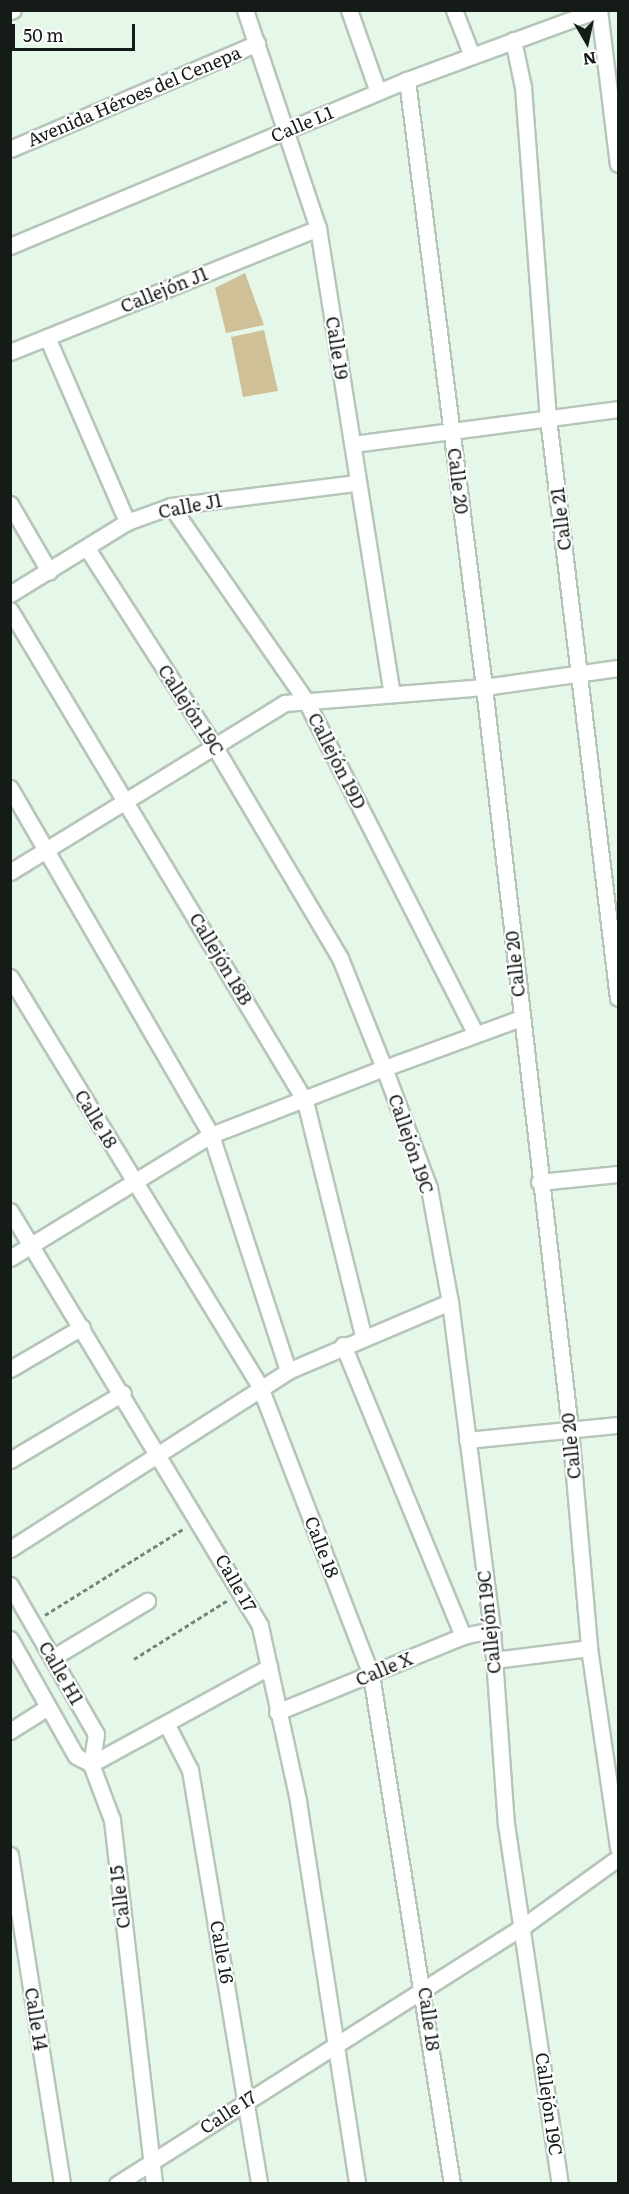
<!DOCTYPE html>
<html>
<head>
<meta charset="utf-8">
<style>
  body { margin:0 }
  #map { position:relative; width:629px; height:2194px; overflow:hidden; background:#e5f7e9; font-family:Literata,serif }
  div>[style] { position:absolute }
  .green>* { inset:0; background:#d0c098 }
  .path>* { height:3px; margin-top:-1.5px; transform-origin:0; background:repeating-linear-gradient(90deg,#78847b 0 4.5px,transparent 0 7.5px) }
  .roads { filter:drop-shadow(2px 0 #b5c6b9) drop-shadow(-2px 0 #b5c6b9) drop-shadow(0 2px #b5c6b9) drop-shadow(0 -2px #b5c6b9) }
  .minor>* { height:15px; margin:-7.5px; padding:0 7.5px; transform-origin:7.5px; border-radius:7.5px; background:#fff }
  span { translate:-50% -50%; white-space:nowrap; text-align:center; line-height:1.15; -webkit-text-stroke:4.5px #fefefe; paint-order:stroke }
  .street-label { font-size:18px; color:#151b17 }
  .frame { position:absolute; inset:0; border:12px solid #151b17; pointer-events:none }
  .north { position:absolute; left:557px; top:12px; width:60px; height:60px; -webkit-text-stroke:4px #fefefe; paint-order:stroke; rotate:171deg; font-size:16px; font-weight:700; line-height:24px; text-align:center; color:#151b17 }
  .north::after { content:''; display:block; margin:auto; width:21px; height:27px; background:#151b17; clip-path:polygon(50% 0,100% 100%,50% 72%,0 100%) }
  .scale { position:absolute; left:12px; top:24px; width:123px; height:27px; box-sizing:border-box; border:3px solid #151b17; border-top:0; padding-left:8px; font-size:18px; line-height:21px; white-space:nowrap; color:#151b17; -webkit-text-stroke:4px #fefefe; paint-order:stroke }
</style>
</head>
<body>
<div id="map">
  <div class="green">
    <i style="clip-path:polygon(245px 273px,264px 325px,226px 333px,215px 288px)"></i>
    <i style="clip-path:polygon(264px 330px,278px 391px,243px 397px,231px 337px)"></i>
  </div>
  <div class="path">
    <i style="left:45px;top:1615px;width:165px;rotate:-31.9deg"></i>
    <i style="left:134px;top:1659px;width:111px;rotate:-32.1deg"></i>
  </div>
  <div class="roads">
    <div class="minor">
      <i style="left:245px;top:10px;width:230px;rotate:71.5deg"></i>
      <i style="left:318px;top:228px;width:472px;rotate:81deg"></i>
      <i style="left:349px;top:10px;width:87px;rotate:70.5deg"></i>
      <i style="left:454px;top:10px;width:49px;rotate:68.6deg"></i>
      <i style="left:599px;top:10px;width:155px;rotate:83deg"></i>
      <i style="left:10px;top:11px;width:3px;rotate:-18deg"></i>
      <i style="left:513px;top:40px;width:48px;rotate:78deg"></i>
      <i style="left:523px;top:87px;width:332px;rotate:85.7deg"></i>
      <i style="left:548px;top:418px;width:584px;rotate:83.12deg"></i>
      <i style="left:407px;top:80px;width:612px;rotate:82.77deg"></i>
      <i style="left:484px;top:687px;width:747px;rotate:83.39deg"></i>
      <i style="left:570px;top:1429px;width:220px;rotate:85deg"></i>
      <i style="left:589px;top:1648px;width:202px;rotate:81.7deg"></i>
      <i style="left:10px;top:149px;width:269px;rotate:-23.2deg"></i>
      <i style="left:10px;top:246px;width:430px;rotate:-22.7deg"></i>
      <i style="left:407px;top:80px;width:202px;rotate:-20.2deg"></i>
      <i style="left:47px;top:337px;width:202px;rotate:66.6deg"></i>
      <i style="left:10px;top:352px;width:332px;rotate:-21.9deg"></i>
      <i style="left:353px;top:444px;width:267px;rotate:-7.5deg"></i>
      <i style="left:10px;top:504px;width:78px;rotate:59.8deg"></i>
      <i style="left:171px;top:506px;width:237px;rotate:55.3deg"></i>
      <i style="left:306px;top:701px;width:372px;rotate:63deg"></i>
      <i style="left:10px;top:594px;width:137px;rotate:-31.6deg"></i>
      <i style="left:127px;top:522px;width:47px;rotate:-20deg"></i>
      <i style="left:171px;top:506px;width:185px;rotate:-7.1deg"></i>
      <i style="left:10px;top:610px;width:573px;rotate:59deg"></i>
      <i style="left:305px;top:1101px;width:242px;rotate:76.1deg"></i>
      <i style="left:10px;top:788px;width:401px;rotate:59.9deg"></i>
      <i style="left:211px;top:1135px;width:248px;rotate:71.9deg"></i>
      <i style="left:10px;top:872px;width:323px;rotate:-31.6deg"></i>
      <i style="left:285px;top:703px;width:200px;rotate:-4.6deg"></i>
      <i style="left:484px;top:687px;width:135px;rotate:-8.1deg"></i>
      <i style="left:10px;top:977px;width:480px;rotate:58.6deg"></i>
      <i style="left:260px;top:1387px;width:308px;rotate:68.9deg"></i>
      <i style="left:371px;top:1674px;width:516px;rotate:80.98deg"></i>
      <i style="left:521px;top:1018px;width:146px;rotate:159.9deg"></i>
      <i style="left:384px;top:1068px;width:128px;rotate:69.4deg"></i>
      <i style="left:429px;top:1188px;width:116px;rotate:79.6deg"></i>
      <i style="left:450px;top:1302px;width:331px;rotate:82.7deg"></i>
      <i style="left:492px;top:1630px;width:195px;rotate:85.9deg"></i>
      <i style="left:506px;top:1824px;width:364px;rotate:81.5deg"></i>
      <i style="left:539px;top:1182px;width:79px;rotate:-5.8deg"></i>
      <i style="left:10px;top:1211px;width:484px;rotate:58.9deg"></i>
      <i style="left:260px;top:1626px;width:179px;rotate:77.7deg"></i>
      <i style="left:298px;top:1801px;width:388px;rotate:81.2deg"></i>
      <i style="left:10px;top:1258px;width:236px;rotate:-31.5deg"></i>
      <i style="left:211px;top:1135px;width:186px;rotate:-21.2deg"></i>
      <i style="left:384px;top:1068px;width:118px;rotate:-111.8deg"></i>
      <i style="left:340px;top:958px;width:247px;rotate:-120.7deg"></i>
      <i style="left:214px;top:746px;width:235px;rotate:-122.7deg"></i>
      <i style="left:343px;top:1345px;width:315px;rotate:67.6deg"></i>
      <i style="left:10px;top:1369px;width:83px;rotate:-30.3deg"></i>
      <i style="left:467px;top:1440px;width:152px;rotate:-5.7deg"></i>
      <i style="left:10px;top:1460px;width:131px;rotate:-30.7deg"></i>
      <i style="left:10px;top:1549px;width:330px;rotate:-32.6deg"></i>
      <i style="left:288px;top:1371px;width:176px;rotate:-23.1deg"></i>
      <i style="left:10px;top:1585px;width:172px;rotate:60deg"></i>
      <i style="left:96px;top:1734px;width:30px;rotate:99deg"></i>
      <i style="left:10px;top:1639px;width:134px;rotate:60.6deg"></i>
      <i style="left:76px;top:1756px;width:17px;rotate:28deg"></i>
      <i style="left:91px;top:1764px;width:60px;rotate:69.4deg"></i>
      <i style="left:112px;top:1820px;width:366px;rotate:83.4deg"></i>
      <i style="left:52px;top:1658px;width:111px;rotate:-31deg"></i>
      <i style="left:494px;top:1660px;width:96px;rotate:-7.2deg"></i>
      <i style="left:277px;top:1712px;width:201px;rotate:-22.2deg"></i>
      <i style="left:463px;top:1636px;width:30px;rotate:-12deg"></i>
      <i style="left:167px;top:1725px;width:51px;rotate:62.9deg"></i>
      <i style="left:190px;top:1770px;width:420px;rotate:80.5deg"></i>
      <i style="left:10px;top:1731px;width:45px;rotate:-32.3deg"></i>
      <i style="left:91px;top:1764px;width:203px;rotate:-28.6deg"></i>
      <i style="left:10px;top:1855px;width:333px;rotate:81deg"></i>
      <i style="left:117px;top:2184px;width:483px;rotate:-32.4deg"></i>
      <i style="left:525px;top:1925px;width:115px;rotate:-35.8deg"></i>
    </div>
  </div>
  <div class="street-label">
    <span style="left:134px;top:96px;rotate:-23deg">Avenida Héroes del Cenepa</span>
    <span style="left:302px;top:124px;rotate:-23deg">Calle L1</span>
    <span style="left:164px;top:290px;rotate:-22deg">Callejón J1</span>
    <span style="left:337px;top:348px;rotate:81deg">Calle 19</span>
    <span style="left:458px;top:481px;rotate:83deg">Calle 20</span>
    <span style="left:190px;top:506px;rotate:-11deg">Calle J1</span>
    <span style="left:561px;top:519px;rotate:-97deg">Calle 21</span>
    <span style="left:191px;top:710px;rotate:57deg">Callejón 19C</span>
    <span style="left:337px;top:761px;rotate:63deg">Callejón 19D</span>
    <span style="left:221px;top:959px;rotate:59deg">Callejón 18B</span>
    <span style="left:515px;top:964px;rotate:-96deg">Calle 20</span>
    <span style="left:96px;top:1119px;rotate:59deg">Calle 18</span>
    <span style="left:411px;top:1144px;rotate:71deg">Callejón 19C</span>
    <span style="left:571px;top:1446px;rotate:-96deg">Calle 20</span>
    <span style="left:322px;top:1547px;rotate:69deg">Calle 18</span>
    <span style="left:236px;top:1583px;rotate:60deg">Calle 17</span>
    <span style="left:489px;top:1622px;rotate:-96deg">Callejón 19C</span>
    <span style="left:384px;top:1669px;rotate:-23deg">Calle X</span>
    <span style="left:61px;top:1673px;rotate:60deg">Calle H1</span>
    <span style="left:120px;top:1897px;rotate:-97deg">Calle 15</span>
    <span style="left:222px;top:1952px;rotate:80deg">Calle 16</span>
    <span style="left:36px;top:2019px;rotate:81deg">Calle 14</span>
    <span style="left:429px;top:2019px;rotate:82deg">Calle 18</span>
    <span style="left:549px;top:2104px;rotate:82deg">Callejón 19C</span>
    <span style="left:228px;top:2112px;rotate:-33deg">Calle 17</span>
  </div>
  <div class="frame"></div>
  <div class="north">N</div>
  <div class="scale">50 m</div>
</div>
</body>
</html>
